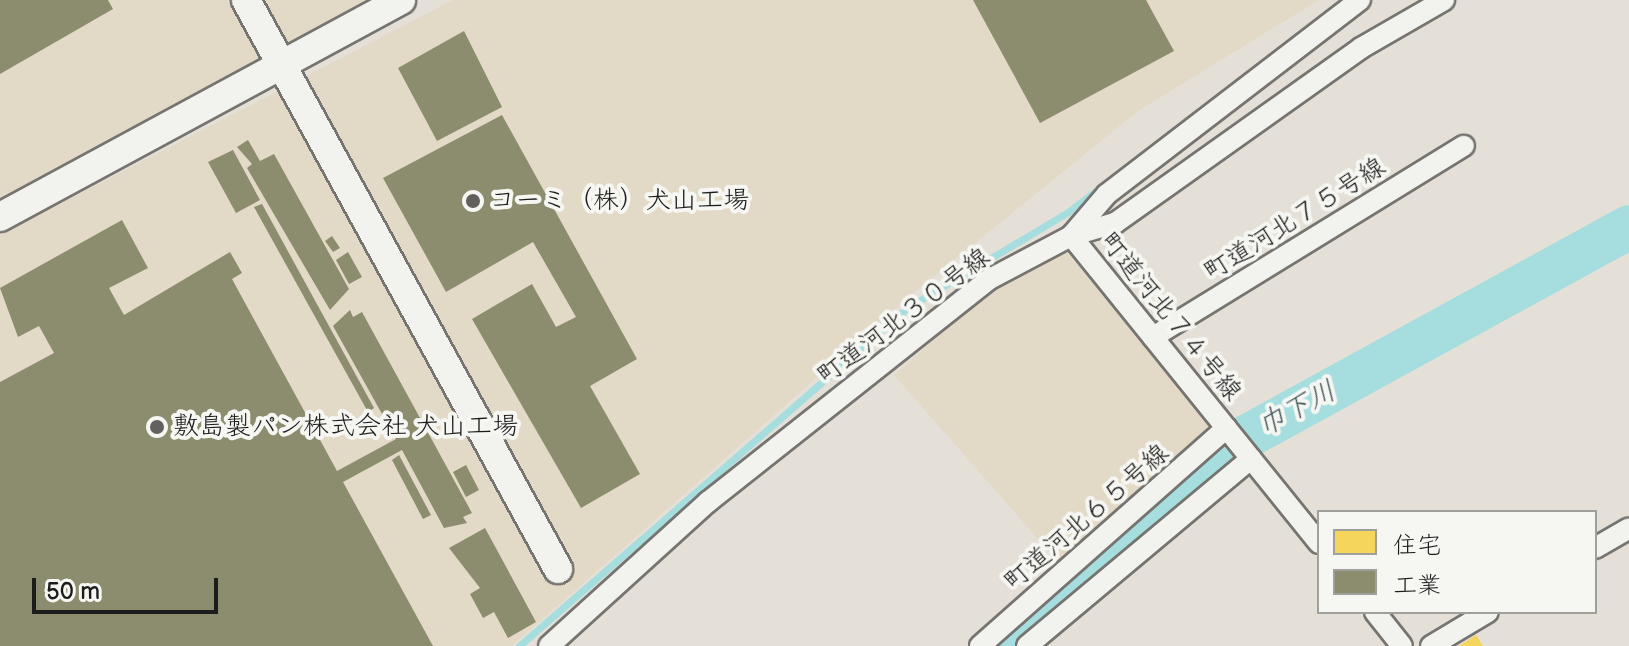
<!DOCTYPE html>
<html>
<head>
<meta charset="utf-8">
<style>
  body { margin:0 }
  #map { position:relative; width:1629px; height:646px; overflow:hidden; background:#e4e0d7; font-family:"Balsamiq Sans","Klee One",sans-serif }
  div>[style] { position:absolute }
  .built>* { inset:0; background:#e3d9c7 }
  .homes>* { inset:0; background:#f6d55c }
  .industry>* { inset:0; background:#8c8c6e }
  .stream>* { height:7px; margin:-3.5px; padding:0 3.5px; transform-origin:3.5px; border-radius:3.5px; background:#a6dddf }
  .river>* { height:44px; margin:-22px; padding:0 22px; transform-origin:22px; border-radius:22px; background:#a6dddf }
  .roads { filter:drop-shadow(2px 0 #767470) drop-shadow(-2px 0 #767470) drop-shadow(0 2px #767470) drop-shadow(0 -2px #767470) }
  .street>* { height:20px; margin:-10px; padding:0 10px; transform-origin:10px; border-radius:10px; background:#f2f2ef }
  .secondary>* { height:28px; margin:-14px; padding:0 14px; transform-origin:14px; border-radius:14px; background:#f2f2ef }
  .dots>* { width:22px; height:22px; translate:-50% -50%; box-sizing:border-box; border:4px solid #f6f6f2; border-radius:50% }
  span { translate:-50% -50%; white-space:nowrap; text-align:center; line-height:1.15; -webkit-text-stroke:8px #f6f6f2; paint-order:stroke }
  .poi-label { font-size:26px; color:#1c1c1c }
  .left { translate:0 -50%; text-align:left }
  .street-label { font-size:26px; color:#1c1c1c }
  .water-label { font-size:28px; color:#3d5658; font-style:italic }
  .legend { position:absolute; left:1317px; top:510px; width:280px; height:104px; box-sizing:border-box; background:#f6f6f2; border:2px solid #9f9f9c; margin:0; padding:10px 14px; list-style:none; font-size:24px; color:#1c1c1c }
  .legend li { display:flex; align-items:center; gap:16px; height:40px }
  .legend b { width:40px; border:2px solid #9f9f9c }
  .scale { position:absolute; left:32px; top:578px; width:186px; height:36px; box-sizing:border-box; border:4px solid #1c1c1c; border-top:0; padding-left:10px; font-size:24px; line-height:28px; white-space:nowrap; color:#1c1c1c; -webkit-text-stroke:6px #f6f6f2; paint-order:stroke }
</style>
</head>
<body>
<div id="map">
  <div class="built">
    <i style="clip-path:polygon(0 0,401px 0,0 217px)"></i>
    <i style="clip-path:polygon(453px 0,1319px 0,1138px 111px,900px 304px,512px 646px,0 646px,0 235px)"></i>
    <i style="clip-path:polygon(1069px 246px,1214px 425px,1059px 563px,894px 375px,992px 289px)"></i>
  </div>
  <div class="homes">
    <i style="clip-path:polygon(1476px 635px,1483px 646px,1459px 646px)"></i>
  </div>
  <div class="industry">
    <i style="clip-path:polygon(0 0,108px 0,113px 9px,0 74px)"></i>
    <i style="clip-path:polygon(973px 0,1146px 0,1174px 51px,1040px 123px)"></i>
    <i style="clip-path:polygon(464px 31px,502px 107px,437px 141px,398px 68px)"></i>
    <i style="clip-path:polygon(502px 115px,637px 359px,590px 386px,640px 474px,581px 508px,472px 319px,532px 284px,556px 327px,576px 317px,533px 242px,446px 292px,383px 178px)"></i>
    <i style="clip-path:polygon(248px 140px,260px 161px,274px 154px,349px 289px,330px 310px,247px 168px,252px 164px,237px 147px)"></i>
    <i style="clip-path:polygon(233px 150px,260px 200px,236px 213px,208px 162px)"></i>
    <i style="clip-path:polygon(262px 204px,374px 408px,368px 412px,254px 207px)"></i>
    <i style="clip-path:polygon(122px 220px,148px 268px,109px 288px,124px 315px,230px 252px,242px 273px,232px 279px,337px 471px,396px 439px,333px 326px,350px 310px,353px 317px,362px 312px,472px 513px,463px 517px,467px 523px,444px 528px,402px 450px,343px 482px,433px 646px,0 646px,0 382px,54px 353px,39px 326px,18px 337px,0 288px)"></i>
    <i style="clip-path:polygon(332px 236px,340px 248px,333px 252px,325px 241px)"></i>
    <i style="clip-path:polygon(348px 252px,362px 277px,349px 284px,336px 260px)"></i>
    <i style="clip-path:polygon(399px 455px,431px 515px,423px 519px,392px 460px)"></i>
    <i style="clip-path:polygon(466px 465px,479px 490px,466px 497px,453px 472px)"></i>
    <i style="clip-path:polygon(485px 528px,536px 622px,508px 638px,494px 612px,483px 618px,470px 594px,480px 588px,449px 548px)"></i>
  </div>
  <div class="stream">
    <i style="left:519px;top:646px;width:515px;rotate:-41.06deg"></i>
    <i style="left:907px;top:308px;width:187px;rotate:-30.8deg"></i>
    <i style="left:1068px;top:212px;width:203px;rotate:-37.4deg"></i>
  </div>
  <div class="river">
    <i style="left:1004px;top:646px;width:320px;rotate:-40.8deg"></i>
    <i style="left:1246px;top:437px;width:437px;rotate:-28.7deg"></i>
  </div>
  <div class="roads">
    <div class="street">
      <i style="left:1153px;top:337px;width:365px;rotate:-31.6deg"></i>
      <i style="left:1319px;top:543px;width:395px;rotate:-128.9deg"></i>
      <i style="left:1071px;top:236px;width:55px;rotate:-49.4deg"></i>
      <i style="left:1107px;top:194px;width:319px;rotate:-37.5deg"></i>
      <i style="left:1595px;top:548px;width:39px;rotate:-30deg"></i>
      <i style="left:1375px;top:612px;width:43px;rotate:51.5deg"></i>
      <i style="left:549px;top:646px;width:215px;rotate:-42.2deg"></i>
      <i style="left:708px;top:502px;width:357px;rotate:-38.4deg"></i>
      <i style="left:988px;top:280px;width:94px;rotate:-27.9deg"></i>
      <i style="left:1071px;top:236px;width:46px;rotate:-16.5deg"></i>
      <i style="left:1115px;top:223px;width:302px;rotate:-35.4deg"></i>
      <i style="left:1361px;top:48px;width:96px;rotate:-30deg"></i>
      <i style="left:980px;top:646px;width:329px;rotate:-41.5deg"></i>
      <i style="left:1027px;top:646px;width:292px;rotate:-39.9deg"></i>
      <i style="left:1431px;top:646px;width:66px;rotate:-30.8deg"></i>
    </div>
    <div class="secondary">
      <i style="left:246px;top:0;width:649px;rotate:61.26deg"></i>
      <i style="left:0;top:217px;width:456px;rotate:-28.4deg"></i>
    </div>
  </div>
  <div class="dots">
    <i style="left:473px;top:201px;background:#62615d"></i>
    <i style="left:157px;top:427px;background:#62615d"></i>
  </div>
  <div class="poi-label">
    <span class="left" style="left:489px;top:201px">コーミ（株）犬山工場</span>
    <span class="left" style="left:173px;top:427px">敷島製パン株式会社 犬山工場</span>
  </div>
  <div class="street-label">
    <span style="left:1295px;top:220px;rotate:-32deg">町道河北７５号線</span>
    <span style="left:904px;top:317px;rotate:-37deg">町道河北３０号線</span>
    <span style="left:1170px;top:317px;rotate:51deg">町道河北７４号線</span>
    <span style="left:1087px;top:518px;rotate:-41deg">町道河北６５号線</span>
  </div>
  <div class="water-label">
    <span style="left:1297px;top:409px;rotate:-28deg">巾下川</span>
  </div>
  <ul class="legend">
  <li><b style="height:22px;background:#f6d55c"></b>住宅</li>
  <li><b style="height:22px;background:#8c8c6e"></b>工業</li>
  </ul>
  <div class="scale">50 m</div>
</div>
</body>
</html>
